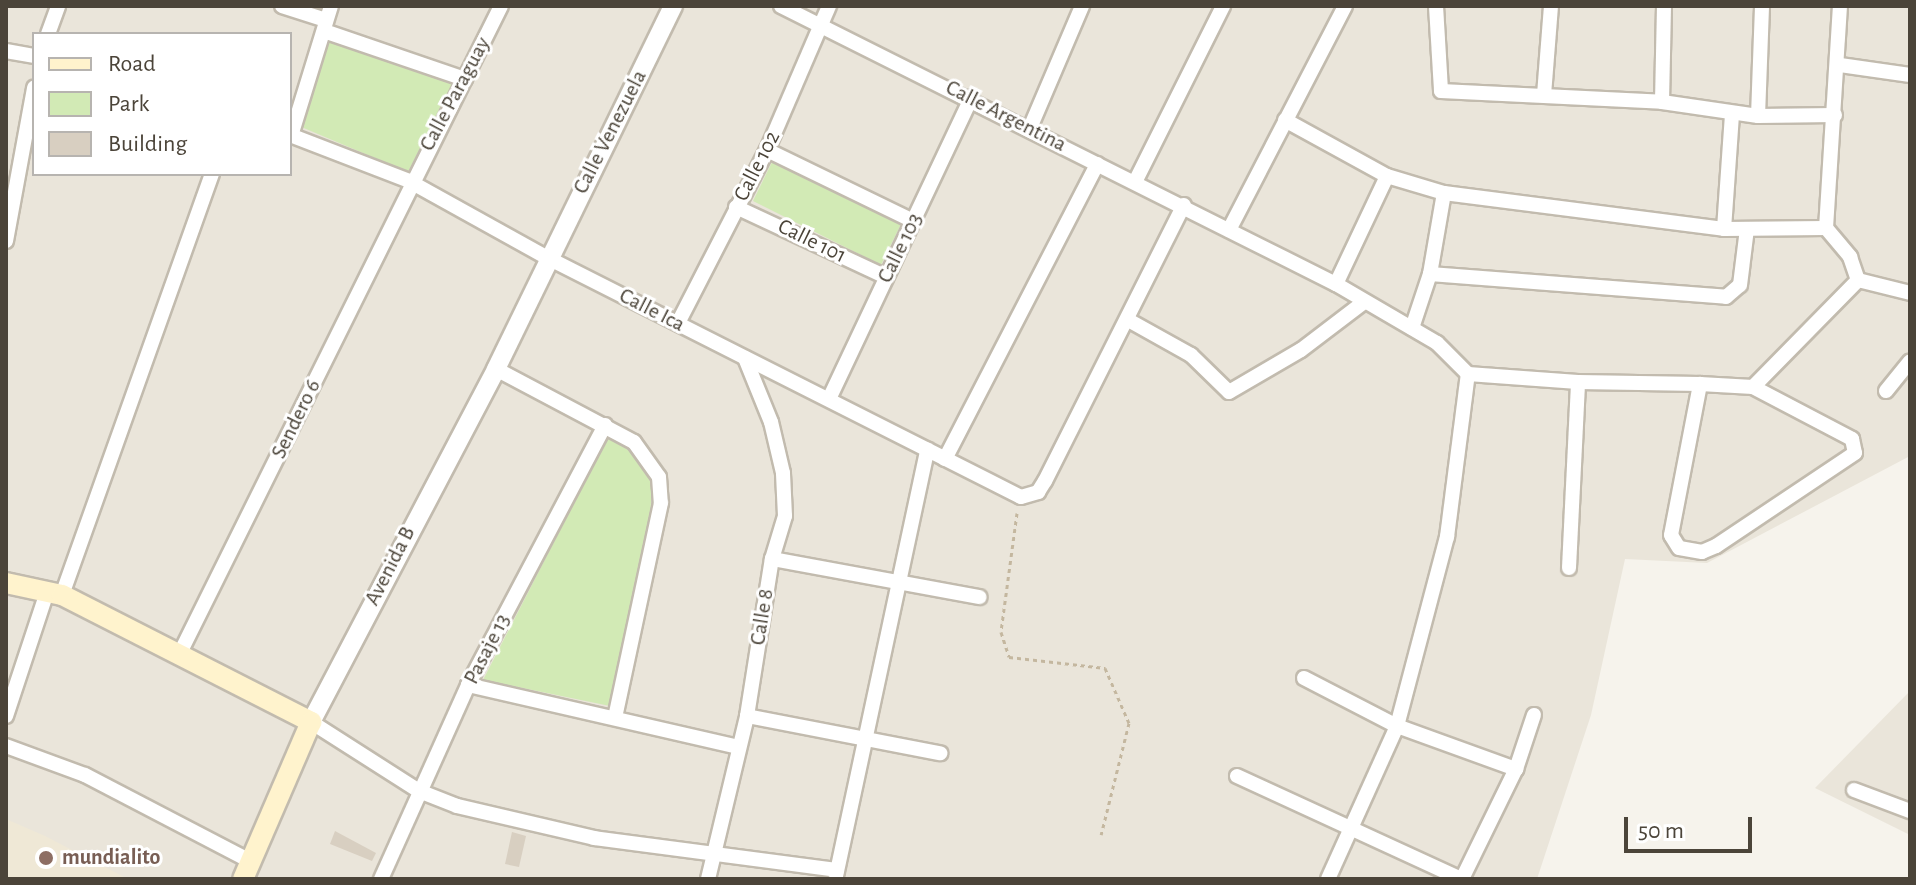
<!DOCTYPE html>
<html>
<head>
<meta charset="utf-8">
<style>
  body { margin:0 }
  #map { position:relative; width:1916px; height:885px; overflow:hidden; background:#f6f3ec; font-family:"Alegreya Sans",sans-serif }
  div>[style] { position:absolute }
  .residential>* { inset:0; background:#eae5da }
  .education>* { inset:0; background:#efe8d6 }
  .green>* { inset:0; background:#d2eab5 }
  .building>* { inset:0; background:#d8cfc1 }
  .path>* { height:3px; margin-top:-1.5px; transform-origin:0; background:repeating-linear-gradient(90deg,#c4b79f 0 4px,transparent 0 8px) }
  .roads { filter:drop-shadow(2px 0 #c2bbae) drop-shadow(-2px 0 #c2bbae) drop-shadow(0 2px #c2bbae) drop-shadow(0 -2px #c2bbae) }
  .minor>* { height:14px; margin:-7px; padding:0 7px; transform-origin:7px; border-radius:7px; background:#fff }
  .tertiary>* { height:18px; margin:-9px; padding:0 9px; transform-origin:9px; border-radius:9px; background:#fff }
  .secondary>* { height:20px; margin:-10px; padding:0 10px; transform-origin:10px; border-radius:10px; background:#fff3cd }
  .dots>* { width:22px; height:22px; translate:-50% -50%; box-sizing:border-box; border:4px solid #fff; border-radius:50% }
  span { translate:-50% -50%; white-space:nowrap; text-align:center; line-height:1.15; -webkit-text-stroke:6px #fff; paint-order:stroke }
  .street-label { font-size:22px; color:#4b4439 }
  .education-label { font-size:22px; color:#785e54; font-weight:700 }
  .left { translate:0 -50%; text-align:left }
  .frame { position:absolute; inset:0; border:8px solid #4b4439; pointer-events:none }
  .legend { position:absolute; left:32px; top:32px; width:260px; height:144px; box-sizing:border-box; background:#fff; border:2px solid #b7b4b0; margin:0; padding:10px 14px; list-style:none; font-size:24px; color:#4b4439 }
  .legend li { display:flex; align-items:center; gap:16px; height:40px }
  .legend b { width:40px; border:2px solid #b7b4b0 }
  .scale { position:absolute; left:1624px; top:817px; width:128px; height:36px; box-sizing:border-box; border:4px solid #4b4439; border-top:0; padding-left:10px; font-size:24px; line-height:28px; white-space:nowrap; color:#4b4439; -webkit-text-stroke:6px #fff; paint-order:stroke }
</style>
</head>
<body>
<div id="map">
  <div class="residential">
    <i style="clip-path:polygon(evenodd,6px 6px,1910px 6px,1910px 456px,1707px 563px,1625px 559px,1591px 715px,1537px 879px,6px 879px,6px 6px,34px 34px,290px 34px,290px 174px,34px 174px,34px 34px)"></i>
    <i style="clip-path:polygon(1910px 691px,1910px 835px,1815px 788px)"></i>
  </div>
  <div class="education">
    <i style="clip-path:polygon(6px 819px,45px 836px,128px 879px,6px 879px)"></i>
  </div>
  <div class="green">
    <i style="clip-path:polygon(327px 38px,454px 82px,408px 172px,299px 126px)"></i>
    <i style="clip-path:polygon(774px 158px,902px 222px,881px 265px,753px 201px)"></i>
    <i style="clip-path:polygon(609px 435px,637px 452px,652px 480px,650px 523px,610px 706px,483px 680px)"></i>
  </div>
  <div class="building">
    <i style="clip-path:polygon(335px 831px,376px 853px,372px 861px,330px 844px)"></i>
    <i style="clip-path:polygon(512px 832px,526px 836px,519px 867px,505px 864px)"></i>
  </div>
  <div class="path">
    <i style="left:1017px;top:513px;width:120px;rotate:97.7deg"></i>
    <i style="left:1001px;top:632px;width:26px;rotate:72deg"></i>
    <i style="left:1009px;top:657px;width:97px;rotate:6.5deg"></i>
    <i style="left:1105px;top:668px;width:60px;rotate:66.4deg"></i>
    <i style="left:1129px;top:723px;width:115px;rotate:104deg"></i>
  </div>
  <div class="roads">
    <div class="minor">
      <i style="left:282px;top:6px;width:46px;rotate:17.7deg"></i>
      <i style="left:781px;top:6px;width:621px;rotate:26.61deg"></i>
      <i style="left:1336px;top:284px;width:117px;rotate:30.3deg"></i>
      <i style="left:1437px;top:343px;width:44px;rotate:45deg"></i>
      <i style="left:1468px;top:374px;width:110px;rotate:4.2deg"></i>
      <i style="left:1578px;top:382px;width:122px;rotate:0.9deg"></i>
      <i style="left:1700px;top:384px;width:53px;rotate:3.2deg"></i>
      <i style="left:1753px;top:387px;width:112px;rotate:27.7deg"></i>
      <i style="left:1852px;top:439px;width:14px;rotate:78deg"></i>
      <i style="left:1855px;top:453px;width:167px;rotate:146.2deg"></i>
      <i style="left:1716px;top:546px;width:15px;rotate:157deg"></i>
      <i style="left:1702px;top:552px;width:23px;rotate:-170deg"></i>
      <i style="left:1679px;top:548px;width:15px;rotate:-122deg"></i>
      <i style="left:1671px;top:535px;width:154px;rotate:-79.1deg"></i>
      <i style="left:1436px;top:6px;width:85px;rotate:86.6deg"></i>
      <i style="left:1441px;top:91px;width:221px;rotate:2.8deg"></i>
      <i style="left:1662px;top:102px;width:97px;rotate:8.3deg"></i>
      <i style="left:1758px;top:116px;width:77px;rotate:-0.7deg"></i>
      <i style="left:324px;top:31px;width:149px;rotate:18.8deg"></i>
      <i style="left:48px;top:34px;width:30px;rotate:-70deg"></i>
      <i style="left:6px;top:51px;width:28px;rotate:10deg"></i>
      <i style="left:1840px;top:65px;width:71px;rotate:8.1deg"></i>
      <i style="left:1544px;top:95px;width:89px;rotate:-85.5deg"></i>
      <i style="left:1662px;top:102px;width:96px;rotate:-88.8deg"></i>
      <i style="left:1758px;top:116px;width:110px;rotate:-87.9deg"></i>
      <i style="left:1285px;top:120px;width:116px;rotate:28.8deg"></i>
      <i style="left:1387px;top:176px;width:59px;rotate:16.6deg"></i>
      <i style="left:1030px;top:128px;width:133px;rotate:-66.9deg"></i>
      <i style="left:290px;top:135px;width:128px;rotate:21.1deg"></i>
      <i style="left:409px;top:181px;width:157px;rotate:29deg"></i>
      <i style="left:546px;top:257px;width:532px;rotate:26.81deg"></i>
      <i style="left:1021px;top:497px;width:18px;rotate:-16deg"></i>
      <i style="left:1038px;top:492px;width:13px;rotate:-58deg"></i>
      <i style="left:1045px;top:481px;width:309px;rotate:-63.3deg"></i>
      <i style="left:291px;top:136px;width:136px;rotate:-72.9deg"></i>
      <i style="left:767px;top:150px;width:162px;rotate:25.9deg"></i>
      <i style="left:1136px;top:180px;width:195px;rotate:-63.4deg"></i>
      <i style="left:736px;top:207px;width:166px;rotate:25deg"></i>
      <i style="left:1826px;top:228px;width:222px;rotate:-86.4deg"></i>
      <i style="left:1724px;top:229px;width:115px;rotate:-86deg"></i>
      <i style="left:1229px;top:230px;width:252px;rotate:-62.6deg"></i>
      <i style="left:6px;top:241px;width:156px;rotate:-79.6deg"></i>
      <i style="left:1430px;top:274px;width:297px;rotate:4.4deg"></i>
      <i style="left:1726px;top:297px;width:18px;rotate:-41deg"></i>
      <i style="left:1740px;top:285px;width:56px;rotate:-82.9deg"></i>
      <i style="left:1336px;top:284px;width:119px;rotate:-64.7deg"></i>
      <i style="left:1130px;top:321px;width:70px;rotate:29.1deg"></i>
      <i style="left:1191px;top:355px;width:53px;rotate:44.2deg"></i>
      <i style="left:1229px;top:392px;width:83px;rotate:-30.3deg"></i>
      <i style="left:1301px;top:350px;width:79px;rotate:-37.3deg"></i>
      <i style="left:678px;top:323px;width:195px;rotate:-62.8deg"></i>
      <i style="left:767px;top:150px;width:157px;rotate:-66.7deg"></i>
      <i style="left:1412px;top:328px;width:57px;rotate:-71.6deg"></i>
      <i style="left:1430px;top:274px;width:82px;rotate:-80.2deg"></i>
      <i style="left:1444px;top:193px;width:282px;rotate:7.3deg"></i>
      <i style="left:1724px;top:229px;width:102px;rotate:-0.6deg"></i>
      <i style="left:1826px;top:228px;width:38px;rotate:50deg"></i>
      <i style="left:1850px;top:257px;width:24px;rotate:71deg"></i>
      <i style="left:1858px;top:280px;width:54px;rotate:14deg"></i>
      <i style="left:496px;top:369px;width:156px;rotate:27.9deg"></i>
      <i style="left:634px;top:442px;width:43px;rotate:54.5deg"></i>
      <i style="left:659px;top:477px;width:26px;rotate:86deg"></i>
      <i style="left:661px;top:503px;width:219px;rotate:102.1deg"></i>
      <i style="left:1753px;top:387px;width:150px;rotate:-45.5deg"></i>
      <i style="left:1886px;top:391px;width:38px;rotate:-51deg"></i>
      <i style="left:829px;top:399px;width:334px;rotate:-64.7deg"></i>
      <i style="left:945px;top:459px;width:332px;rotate:-62.7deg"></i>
      <i style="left:772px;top:559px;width:211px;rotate:10.4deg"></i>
      <i style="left:1569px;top:568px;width:186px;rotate:-87.2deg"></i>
      <i style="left:62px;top:595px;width:447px;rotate:-70.4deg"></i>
      <i style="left:179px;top:655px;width:724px;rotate:-63.61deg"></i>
      <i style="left:1304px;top:678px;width:105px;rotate:27.3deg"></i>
      <i style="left:1397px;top:726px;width:127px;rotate:19.9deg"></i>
      <i style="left:468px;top:685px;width:278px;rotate:12.9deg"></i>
      <i style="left:6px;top:716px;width:131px;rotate:-71.7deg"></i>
      <i style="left:747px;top:716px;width:197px;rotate:10.9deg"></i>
      <i style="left:311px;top:722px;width:128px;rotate:32.6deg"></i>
      <i style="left:419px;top:791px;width:41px;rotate:21.5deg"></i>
      <i style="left:457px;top:806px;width:141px;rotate:13.1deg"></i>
      <i style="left:594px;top:838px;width:245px;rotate:7.5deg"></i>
      <i style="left:6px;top:746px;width:84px;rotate:20.2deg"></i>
      <i style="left:85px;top:775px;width:184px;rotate:27.5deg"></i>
      <i style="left:1237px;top:776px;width:247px;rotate:24.7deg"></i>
      <i style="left:1854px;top:790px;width:60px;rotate:20.6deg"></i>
      <i style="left:836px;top:876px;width:436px;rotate:-77.9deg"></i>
      <i style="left:381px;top:879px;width:213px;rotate:-65.8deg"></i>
      <i style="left:468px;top:685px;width:294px;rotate:-62.2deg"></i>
      <i style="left:708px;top:879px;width:168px;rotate:-76.5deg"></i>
      <i style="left:747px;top:716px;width:159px;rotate:-81deg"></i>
      <i style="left:772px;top:559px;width:45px;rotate:-73.2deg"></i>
      <i style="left:785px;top:516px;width:43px;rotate:-92.7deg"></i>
      <i style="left:783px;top:473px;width:52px;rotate:-103.2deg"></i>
      <i style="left:771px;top:422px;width:69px;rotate:-112.1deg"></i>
      <i style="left:1328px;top:879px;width:168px;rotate:-65.7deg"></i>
      <i style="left:1397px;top:726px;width:196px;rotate:-75.2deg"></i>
      <i style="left:1447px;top:537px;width:164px;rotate:-82.7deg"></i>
      <i style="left:1462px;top:879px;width:123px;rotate:-63.9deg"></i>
      <i style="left:1516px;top:769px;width:57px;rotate:-71.6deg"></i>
    </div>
    <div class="tertiary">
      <i style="left:311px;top:722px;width:399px;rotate:-62.3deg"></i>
      <i style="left:496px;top:369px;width:404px;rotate:-64deg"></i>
    </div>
    <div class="secondary">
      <i style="left:6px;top:583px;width:57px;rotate:12.1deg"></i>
      <i style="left:62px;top:595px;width:280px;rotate:27deg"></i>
      <i style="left:311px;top:722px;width:171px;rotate:113.4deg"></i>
    </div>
  </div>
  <div class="dots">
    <i style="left:46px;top:858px;background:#8d6e63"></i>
  </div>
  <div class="street-label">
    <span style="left:455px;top:94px;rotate:-62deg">Calle Paraguay</span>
    <span style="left:1006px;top:116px;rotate:27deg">Calle Argentina</span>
    <span style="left:610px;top:132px;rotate:-63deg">Calle Venezuela</span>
    <span style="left:757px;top:166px;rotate:-63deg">Calle 102</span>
    <span style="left:812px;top:241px;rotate:26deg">Calle 101</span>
    <span style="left:900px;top:248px;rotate:-64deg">Calle 103</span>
    <span style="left:652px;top:310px;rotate:27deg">Calle Ica</span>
    <span style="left:296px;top:419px;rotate:-64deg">Sendero 6</span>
    <span style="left:390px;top:566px;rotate:-63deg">Avenida B</span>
    <span style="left:762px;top:617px;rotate:-81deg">Calle 8</span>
    <span style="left:487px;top:649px;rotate:-63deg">Pasaje 13</span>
  </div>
  <div class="education-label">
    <span class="left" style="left:62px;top:858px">mundialito</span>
  </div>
  <div class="frame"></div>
  <ul class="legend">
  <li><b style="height:10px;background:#fff3cd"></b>Road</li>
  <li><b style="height:22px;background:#d2eab5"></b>Park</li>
  <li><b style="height:22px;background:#d8cfc1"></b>Building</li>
  </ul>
  <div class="scale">50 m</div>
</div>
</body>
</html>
